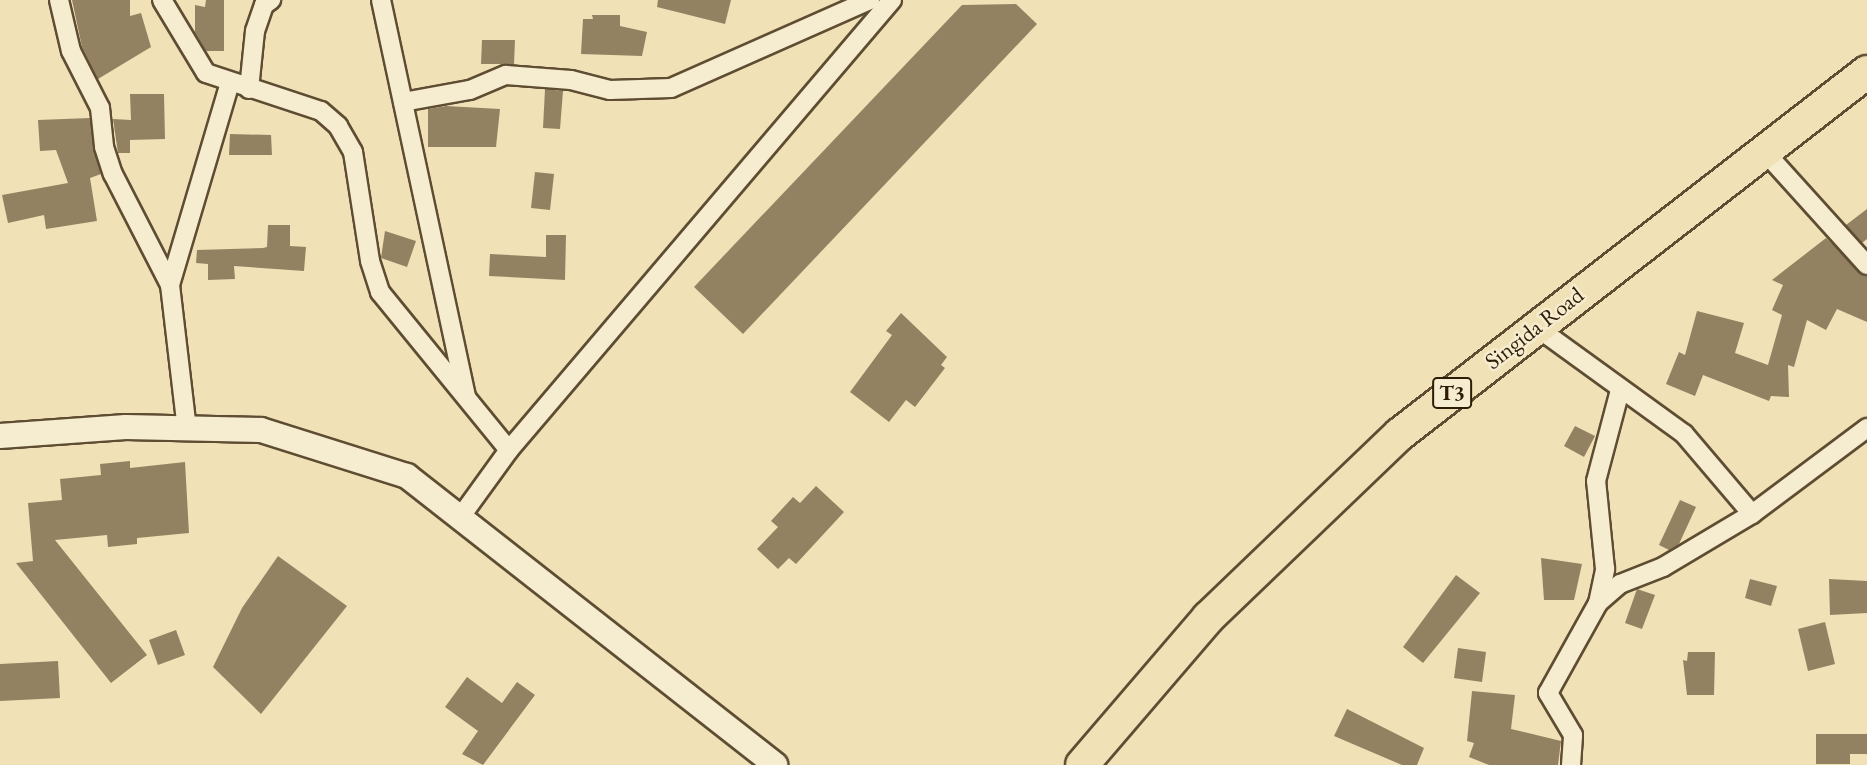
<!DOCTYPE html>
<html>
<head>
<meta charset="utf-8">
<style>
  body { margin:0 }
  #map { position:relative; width:1867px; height:765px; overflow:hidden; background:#f1e1b6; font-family:"EB Garamond",serif }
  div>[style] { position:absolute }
  .building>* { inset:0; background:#938262 }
  .roads { filter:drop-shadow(2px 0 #5e4d32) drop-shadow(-2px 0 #5e4d32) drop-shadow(0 2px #5e4d32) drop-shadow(0 -2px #5e4d32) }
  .street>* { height:18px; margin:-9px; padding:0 9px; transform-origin:9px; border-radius:9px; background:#f6ecd0 }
  .secondary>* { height:24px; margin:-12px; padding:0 12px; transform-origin:12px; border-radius:12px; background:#f6ecd0 }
  .highway>* { height:32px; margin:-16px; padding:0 16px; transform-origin:16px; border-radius:16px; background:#f1e1b6 }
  span { translate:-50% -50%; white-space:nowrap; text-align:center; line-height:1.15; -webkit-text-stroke:5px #f6ecd0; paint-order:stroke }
  .shield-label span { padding:2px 5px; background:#f6ecd0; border:2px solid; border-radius:5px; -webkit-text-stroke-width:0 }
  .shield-label { font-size:21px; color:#2d1c06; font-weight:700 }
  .street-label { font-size:23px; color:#2d1c06 }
</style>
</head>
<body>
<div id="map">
  <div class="building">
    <i style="clip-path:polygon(72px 0,130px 0,130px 16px,141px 13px,151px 47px,98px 79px,82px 47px)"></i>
    <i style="clip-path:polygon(206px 0,224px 0,224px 51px,206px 51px,195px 32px,195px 5px,205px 7px)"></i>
    <i style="clip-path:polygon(658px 0,731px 0,725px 24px,657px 7px)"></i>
    <i style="clip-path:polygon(1016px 4px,1037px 24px,743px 334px,694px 287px,962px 5px)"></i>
    <i style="clip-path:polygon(592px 15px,620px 15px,620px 26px,647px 32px,642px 56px,581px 54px,583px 19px,593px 19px)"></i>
    <i style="clip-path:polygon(482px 40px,515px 40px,514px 64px,481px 64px)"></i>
    <i style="clip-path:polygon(545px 89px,563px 91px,560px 129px,543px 128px)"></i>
    <i style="clip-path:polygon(130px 94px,164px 94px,165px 139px,130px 140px,130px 153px,118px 153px,113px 119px,131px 120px)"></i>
    <i style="clip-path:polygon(446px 106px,500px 109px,496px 147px,428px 147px,428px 109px)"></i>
    <i style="clip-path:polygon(90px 118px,101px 174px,90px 178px,97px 221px,46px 229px,44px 215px,8px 223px,2px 195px,68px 183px,56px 150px,40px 151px,38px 120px)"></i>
    <i style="clip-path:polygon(230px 134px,271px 135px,272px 155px,229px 155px)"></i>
    <i style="clip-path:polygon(535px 172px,554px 174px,550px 210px,531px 208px)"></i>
    <i style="clip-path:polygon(1867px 209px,1867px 239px,1862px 243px,1846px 225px)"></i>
    <i style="clip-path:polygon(268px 225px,290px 225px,290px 246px,306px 247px,304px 271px,234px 266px,235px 279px,208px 280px,208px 264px,196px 263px,197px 250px,263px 248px,267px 247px)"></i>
    <i style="clip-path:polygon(385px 231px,416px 241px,407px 267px,381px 258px)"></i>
    <i style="clip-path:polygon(546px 235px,566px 235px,565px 280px,489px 276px,490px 254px,546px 257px)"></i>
    <i style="clip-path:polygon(1826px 238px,1867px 276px,1867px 322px,1837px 309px,1826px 330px,1807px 320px,1794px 367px,1788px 365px,1789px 397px,1771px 396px,1769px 401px,1703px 375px,1695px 396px,1666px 384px,1679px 352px,1685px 355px,1697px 311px,1744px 323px,1735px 353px,1768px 365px,1782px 315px,1772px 310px,1783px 285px,1772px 280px)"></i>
    <i style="clip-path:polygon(901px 313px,947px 357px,941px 365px,945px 368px,915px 407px,906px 400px,889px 422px,850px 392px,892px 335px,886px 331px)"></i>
    <i style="clip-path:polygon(1575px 426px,1595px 436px,1584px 457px,1564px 446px)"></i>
    <i style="clip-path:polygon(130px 461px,130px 468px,185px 462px,189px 533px,137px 538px,137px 544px,108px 547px,107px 535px,55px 540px,147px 655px,111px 683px,16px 563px,33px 561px,28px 503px,62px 500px,60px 479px,101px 475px,100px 464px)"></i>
    <i style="clip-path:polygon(816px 486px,844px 512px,796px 564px,789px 558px,778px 569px,757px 549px,778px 527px,771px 521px,793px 497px,800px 503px)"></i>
    <i style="clip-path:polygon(1680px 500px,1696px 507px,1679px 544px,1669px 550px,1659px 545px)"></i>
    <i style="clip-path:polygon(278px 556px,347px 606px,261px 714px,213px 667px,242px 608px)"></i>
    <i style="clip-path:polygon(1541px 558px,1582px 564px,1574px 600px,1544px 600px)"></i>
    <i style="clip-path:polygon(1456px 575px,1480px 593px,1423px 663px,1403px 647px)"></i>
    <i style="clip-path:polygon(1750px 579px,1777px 586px,1771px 606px,1745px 598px)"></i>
    <i style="clip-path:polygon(1829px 579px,1867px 581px,1867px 613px,1830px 615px)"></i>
    <i style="clip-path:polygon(1637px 589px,1655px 595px,1642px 629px,1625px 623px)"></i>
    <i style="clip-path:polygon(1825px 622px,1835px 664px,1808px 671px,1798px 629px)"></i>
    <i style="clip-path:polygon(176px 630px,185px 655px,158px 665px,149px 640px)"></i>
    <i style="clip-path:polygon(1458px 648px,1486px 652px,1482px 682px,1454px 678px)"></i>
    <i style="clip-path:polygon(1688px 652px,1715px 652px,1714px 695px,1687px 695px,1683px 660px,1687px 661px)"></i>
    <i style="clip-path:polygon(58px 661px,60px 698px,0 701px,0 664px)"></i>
    <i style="clip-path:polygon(467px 677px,502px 703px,517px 682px,535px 695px,483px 765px,462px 754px,478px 731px,445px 707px)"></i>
    <i style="clip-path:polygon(1472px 691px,1515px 695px,1511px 729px,1561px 741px,1558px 765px,1489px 765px,1469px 757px,1474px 743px,1467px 741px)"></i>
    <i style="clip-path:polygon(1347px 709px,1424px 748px,1417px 765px,1402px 765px,1334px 736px)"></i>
    <i style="clip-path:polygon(1816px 734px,1867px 734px,1867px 754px,1850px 754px,1850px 764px,1816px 764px)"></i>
  </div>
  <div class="roads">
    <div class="street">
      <i style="left:59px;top:0;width:52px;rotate:76.8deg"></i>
      <i style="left:71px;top:51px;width:64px;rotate:63deg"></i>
      <i style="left:100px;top:108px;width:39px;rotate:84deg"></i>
      <i style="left:104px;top:147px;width:28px;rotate:72deg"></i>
      <i style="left:113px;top:174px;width:125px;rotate:62.8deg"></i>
      <i style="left:170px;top:285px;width:145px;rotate:83.3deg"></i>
      <i style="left:162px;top:0;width:85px;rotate:58.9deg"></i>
      <i style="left:206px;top:73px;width:121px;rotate:18.3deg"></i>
      <i style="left:321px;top:111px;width:23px;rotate:41deg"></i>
      <i style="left:338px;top:126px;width:30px;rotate:60deg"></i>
      <i style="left:353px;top:152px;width:110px;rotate:81.1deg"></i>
      <i style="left:370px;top:261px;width:33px;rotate:72deg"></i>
      <i style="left:380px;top:292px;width:204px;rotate:50.8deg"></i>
      <i style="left:381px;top:0;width:406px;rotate:77.9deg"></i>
      <i style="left:249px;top:89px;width:58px;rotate:-84.1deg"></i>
      <i style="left:255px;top:31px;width:28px;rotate:-71deg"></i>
      <i style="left:264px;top:5px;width:9px;rotate:-36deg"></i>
      <i style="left:403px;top:102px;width:68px;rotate:-10.2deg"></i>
      <i style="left:470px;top:90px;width:39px;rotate:-23deg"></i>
      <i style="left:506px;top:75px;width:65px;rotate:4.4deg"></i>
      <i style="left:571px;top:80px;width:40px;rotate:14.4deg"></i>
      <i style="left:610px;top:90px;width:61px;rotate:-1.9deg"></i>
      <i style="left:671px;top:88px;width:218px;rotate:-23.9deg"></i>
      <i style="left:1763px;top:150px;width:155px;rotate:47.9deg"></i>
      <i style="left:170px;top:285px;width:211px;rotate:-73.5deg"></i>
      <i style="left:1535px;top:326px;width:184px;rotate:35.9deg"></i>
      <i style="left:1684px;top:434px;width:105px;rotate:49.6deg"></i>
      <i style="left:459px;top:519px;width:85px;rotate:-54.1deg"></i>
      <i style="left:509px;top:450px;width:591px;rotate:-49.6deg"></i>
      <i style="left:1598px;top:603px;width:29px;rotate:-41deg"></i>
      <i style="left:1620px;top:584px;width:46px;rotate:-21.6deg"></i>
      <i style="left:1663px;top:567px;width:104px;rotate:-30.8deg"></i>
      <i style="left:1752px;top:514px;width:144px;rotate:-36.8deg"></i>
      <i style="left:1571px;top:765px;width:30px;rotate:-86deg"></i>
      <i style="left:1573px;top:735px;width:49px;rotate:-120.8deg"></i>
      <i style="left:1548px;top:693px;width:103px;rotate:-60.9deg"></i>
      <i style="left:1598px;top:603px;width:35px;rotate:-78deg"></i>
      <i style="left:1605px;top:569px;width:88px;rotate:-95.8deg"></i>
      <i style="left:1596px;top:481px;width:94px;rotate:-75.2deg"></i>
    </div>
    <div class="secondary">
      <i style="left:0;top:436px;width:126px;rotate:-4.1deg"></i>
      <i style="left:126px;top:427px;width:135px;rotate:1.3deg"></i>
      <i style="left:261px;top:430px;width:153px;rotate:17.5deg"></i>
      <i style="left:407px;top:476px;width:468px;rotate:38.1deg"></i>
    </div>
    <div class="highway">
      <i style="left:1082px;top:765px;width:194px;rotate:-49.4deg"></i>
      <i style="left:1208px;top:618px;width:266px;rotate:-43.8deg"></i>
      <i style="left:1400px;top:434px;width:591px;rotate:-37.78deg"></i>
    </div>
  </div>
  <div class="shield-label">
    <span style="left:1452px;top:393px">T3</span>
  </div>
  <div class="street-label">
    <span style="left:1534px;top:328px;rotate:-38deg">Singida Road</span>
  </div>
</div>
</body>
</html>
